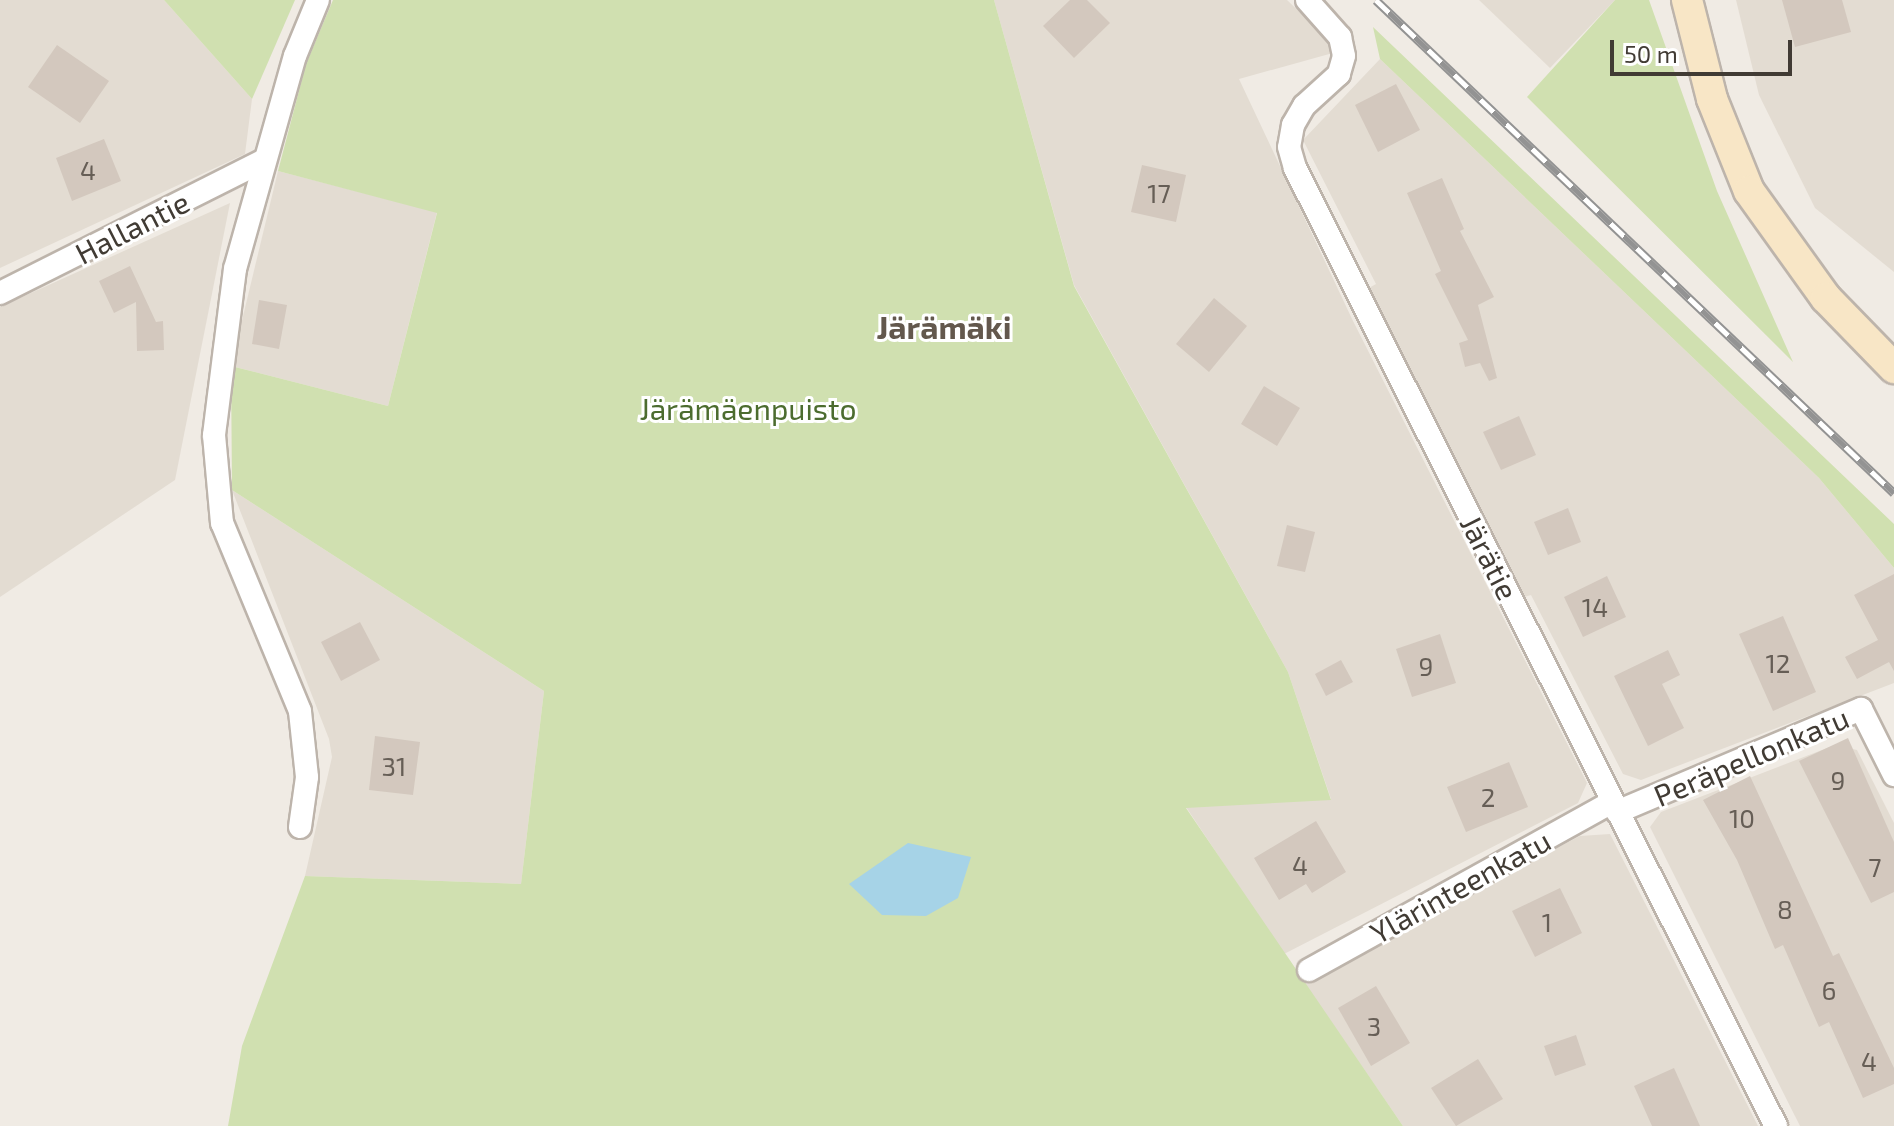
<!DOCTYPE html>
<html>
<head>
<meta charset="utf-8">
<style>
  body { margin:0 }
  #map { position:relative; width:1894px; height:1126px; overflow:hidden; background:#f0ebe4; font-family:"Exo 2",sans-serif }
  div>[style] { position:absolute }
  .residential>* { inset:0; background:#e3dcd2 }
  .green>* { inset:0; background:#d0e0b0 }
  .water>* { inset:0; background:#a6d3e7 }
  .building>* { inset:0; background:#d3c8be }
  .roads { filter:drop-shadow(2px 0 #bdb4ab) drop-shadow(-2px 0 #bdb4ab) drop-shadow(0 2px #bdb4ab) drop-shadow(0 -2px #bdb4ab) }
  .street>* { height:22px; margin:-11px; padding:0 11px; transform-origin:11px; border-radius:11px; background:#fff }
  .secondary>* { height:30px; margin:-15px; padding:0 15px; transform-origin:15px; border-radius:15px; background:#f8e6c6 }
  .rail>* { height:9px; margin-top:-4.5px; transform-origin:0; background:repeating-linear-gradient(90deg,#fff 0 18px,#939393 0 36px); box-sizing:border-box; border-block:2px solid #939393 }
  span { translate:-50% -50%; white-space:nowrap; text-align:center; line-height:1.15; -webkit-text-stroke:6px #fff; paint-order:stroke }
  .number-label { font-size:26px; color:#665e56 }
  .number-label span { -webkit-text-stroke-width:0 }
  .street-label { font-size:30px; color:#413b34 }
  .park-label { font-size:30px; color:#4c6c2f }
  .neighbourhood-label { font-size:32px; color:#63584d; font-weight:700 }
  .scale { position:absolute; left:1610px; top:40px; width:182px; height:36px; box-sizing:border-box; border:4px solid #413b34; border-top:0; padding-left:10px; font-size:24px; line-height:28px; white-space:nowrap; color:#413b34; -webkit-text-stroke:6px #fff; paint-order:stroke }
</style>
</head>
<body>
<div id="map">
  <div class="residential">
    <i style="clip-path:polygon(0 0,164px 0,252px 99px,245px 154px,0 268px)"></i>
    <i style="clip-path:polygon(994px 0,1287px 0,1340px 51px,1239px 79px,1353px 321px,1587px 783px,1578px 803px,1284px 954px,1186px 807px,1331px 799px,1288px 672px,1074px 285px)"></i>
    <i style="clip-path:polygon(1479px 0,1615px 0,1550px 68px)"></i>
    <i style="clip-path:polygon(1736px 0,1894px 0,1894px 272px,1815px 208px,1759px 95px)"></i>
    <i style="clip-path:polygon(1380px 59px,1819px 478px,1894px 568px,1894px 683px,1641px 780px,1623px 774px,1531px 595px,1524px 597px,1369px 288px,1376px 284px,1303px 140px)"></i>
    <i style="clip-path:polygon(278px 171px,437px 212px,388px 406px,231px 366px)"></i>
    <i style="clip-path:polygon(230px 203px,175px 480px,0 597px,0 307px)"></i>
    <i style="clip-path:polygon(232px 490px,544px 691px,521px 884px,305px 876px,332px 757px,329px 739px)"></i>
    <i style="clip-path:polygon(1835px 745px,1857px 750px,1894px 823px,1894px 1126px,1800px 1126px,1650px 827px,1661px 812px)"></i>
    <i style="clip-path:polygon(1610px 834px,1758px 1126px,1403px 1126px,1303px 981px,1580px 836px)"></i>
  </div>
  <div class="green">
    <i style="clip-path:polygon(164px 0,295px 0,252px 99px)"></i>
    <i style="clip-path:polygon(333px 0,994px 0,1074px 286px,1288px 672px,1331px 800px,1186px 808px,1403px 1126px,228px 1126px,242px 1046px,305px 876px,521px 884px,544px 691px,232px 490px,231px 366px,388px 406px,437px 213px,278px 171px,306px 64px)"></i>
    <i style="clip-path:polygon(1615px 0,1649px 0,1717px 191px,1793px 362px,1527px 97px)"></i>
    <i style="clip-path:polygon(1373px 27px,1894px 524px,1894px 568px,1819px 478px,1380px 59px)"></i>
  </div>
  <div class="water">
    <i style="clip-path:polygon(908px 843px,971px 857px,958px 898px,926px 916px,882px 915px,849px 884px)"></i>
  </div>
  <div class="building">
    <i style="clip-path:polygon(1070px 0,1087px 0,1110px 23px,1074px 58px,1043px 26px)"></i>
    <i style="clip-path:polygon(1782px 0,1842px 0,1851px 32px,1795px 47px)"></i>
    <i style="clip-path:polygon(57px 45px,109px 81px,80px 123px,28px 87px)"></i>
    <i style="clip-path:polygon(1396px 84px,1420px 130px,1378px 152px,1355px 105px)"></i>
    <i style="clip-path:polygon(104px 139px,121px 181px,72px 201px,56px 158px)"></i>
    <i style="clip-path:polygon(1142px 165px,1186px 175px,1176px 222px,1131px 212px)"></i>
    <i style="clip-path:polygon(1442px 178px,1464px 229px,1460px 231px,1494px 297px,1478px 305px,1497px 378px,1489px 381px,1480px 363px,1465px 367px,1459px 343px,1468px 340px,1435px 274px,1441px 271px,1407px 193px)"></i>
    <i style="clip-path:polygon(130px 266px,156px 322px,163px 321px,164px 350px,137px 351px,136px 302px,114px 313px,99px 281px)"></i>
    <i style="clip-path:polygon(1214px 298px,1247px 326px,1209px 372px,1176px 344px)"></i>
    <i style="clip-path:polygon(259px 300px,287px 305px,279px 349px,252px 344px)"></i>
    <i style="clip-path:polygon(1264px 386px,1300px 408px,1277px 446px,1241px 424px)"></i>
    <i style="clip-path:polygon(1519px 416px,1536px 455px,1501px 470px,1483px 432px)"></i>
    <i style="clip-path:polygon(1568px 508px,1581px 542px,1548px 555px,1534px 522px)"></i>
    <i style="clip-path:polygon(1287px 525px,1315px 532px,1305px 572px,1277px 566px)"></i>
    <i style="clip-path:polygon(1894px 574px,1894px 671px,1889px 662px,1857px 679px,1845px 657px,1878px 640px,1854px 595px)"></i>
    <i style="clip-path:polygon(1607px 576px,1626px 617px,1583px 637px,1564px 597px)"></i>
    <i style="clip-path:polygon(1783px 616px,1816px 692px,1773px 711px,1739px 634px)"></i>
    <i style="clip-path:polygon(360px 622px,380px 660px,341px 681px,321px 642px)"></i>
    <i style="clip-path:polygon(1440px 634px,1456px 683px,1412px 697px,1396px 649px)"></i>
    <i style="clip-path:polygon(1668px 650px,1680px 675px,1662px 684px,1684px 728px,1648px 746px,1614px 676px)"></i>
    <i style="clip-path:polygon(1341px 660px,1353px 682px,1326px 696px,1315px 674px)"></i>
    <i style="clip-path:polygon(375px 736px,420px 742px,413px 795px,369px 790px)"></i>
    <i style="clip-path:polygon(1848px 738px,1894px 842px,1894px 892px,1871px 903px,1799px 761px)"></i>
    <i style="clip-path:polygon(1509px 762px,1528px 807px,1466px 832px,1447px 787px)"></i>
    <i style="clip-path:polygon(1750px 776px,1833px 956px,1839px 953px,1894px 1068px,1894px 1084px,1863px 1098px,1829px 1022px,1819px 1027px,1783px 945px,1775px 949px,1737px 860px,1703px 800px)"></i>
    <i style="clip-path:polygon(1316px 821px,1346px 872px,1312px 893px,1306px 884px,1279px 900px,1254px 858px)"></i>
    <i style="clip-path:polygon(1560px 888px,1582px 933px,1535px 957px,1512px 911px)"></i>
    <i style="clip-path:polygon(1376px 986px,1410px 1043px,1371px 1066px,1338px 1008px)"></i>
    <i style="clip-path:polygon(1576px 1035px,1586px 1065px,1555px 1076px,1544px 1046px)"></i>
    <i style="clip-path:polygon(1478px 1059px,1503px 1099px,1456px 1126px,1431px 1088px)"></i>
    <i style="clip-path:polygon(1674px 1068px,1700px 1126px,1652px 1126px,1634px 1086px)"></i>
  </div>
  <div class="roads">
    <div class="street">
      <i style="left:1307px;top:0;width:50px;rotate:48.3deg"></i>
      <i style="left:1340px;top:37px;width:19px;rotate:78deg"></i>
      <i style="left:1344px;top:56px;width:19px;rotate:106deg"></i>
      <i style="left:1339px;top:74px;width:47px;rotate:137.6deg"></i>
      <i style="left:1304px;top:106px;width:22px;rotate:120deg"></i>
      <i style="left:1293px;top:125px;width:22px;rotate:100deg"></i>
      <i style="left:1289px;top:147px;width:22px;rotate:74deg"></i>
      <i style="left:1295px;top:168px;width:1072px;rotate:63.34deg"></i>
      <i style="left:0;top:293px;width:296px;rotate:-26.7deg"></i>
      <i style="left:1617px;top:812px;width:265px;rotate:-22.9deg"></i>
      <i style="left:1861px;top:709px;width:74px;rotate:63.4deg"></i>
      <i style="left:300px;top:827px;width:50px;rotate:-82deg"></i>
      <i style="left:307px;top:777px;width:66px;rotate:-96.1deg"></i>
      <i style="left:300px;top:711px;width:204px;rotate:-112.5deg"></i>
      <i style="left:222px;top:523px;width:88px;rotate:-95.2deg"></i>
      <i style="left:214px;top:435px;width:167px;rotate:-82.8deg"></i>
      <i style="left:235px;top:269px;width:221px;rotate:-74.3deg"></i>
      <i style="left:295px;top:56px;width:61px;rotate:-67.7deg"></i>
      <i style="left:1309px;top:970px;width:346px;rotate:-29deg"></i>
    </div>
    <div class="secondary">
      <i style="left:1687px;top:0;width:102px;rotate:75.8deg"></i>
      <i style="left:1712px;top:99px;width:99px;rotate:68.1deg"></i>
      <i style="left:1749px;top:191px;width:132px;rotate:54.3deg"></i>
      <i style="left:1826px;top:298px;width:98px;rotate:45.8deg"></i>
    </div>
  </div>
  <div class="rail">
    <i style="left:1376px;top:0;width:715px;rotate:43.58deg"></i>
  </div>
  <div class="number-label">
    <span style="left:88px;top:170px">4</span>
    <span style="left:1159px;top:193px">17</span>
    <span style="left:1595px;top:607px">14</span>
    <span style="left:1778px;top:663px">12</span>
    <span style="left:1426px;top:666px">9</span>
    <span style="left:394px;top:766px">31</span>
    <span style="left:1838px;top:780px">9</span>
    <span style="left:1488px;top:797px">2</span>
    <span style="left:1742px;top:818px">10</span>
    <span style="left:1300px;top:865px">4</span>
    <span style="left:1875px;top:867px">7</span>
    <span style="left:1785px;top:909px">8</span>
    <span style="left:1547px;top:922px">1</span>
    <span style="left:1829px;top:990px">6</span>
    <span style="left:1374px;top:1026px">3</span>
    <span style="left:1869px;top:1061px">4</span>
  </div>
  <div class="street-label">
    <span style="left:132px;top:227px;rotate:-27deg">Hallantie</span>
    <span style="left:1490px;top:557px;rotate:63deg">Järätie</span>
    <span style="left:1751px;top:756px;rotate:-23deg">Peräpellonkatu</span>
    <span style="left:1460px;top:886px;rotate:-29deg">Ylärinteenkatu</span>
  </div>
  <div class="park-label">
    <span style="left:748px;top:408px">Järämäenpuisto</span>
  </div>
  <div class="neighbourhood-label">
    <span style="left:944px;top:326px">Järämäki</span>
  </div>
  <div class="scale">50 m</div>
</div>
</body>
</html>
